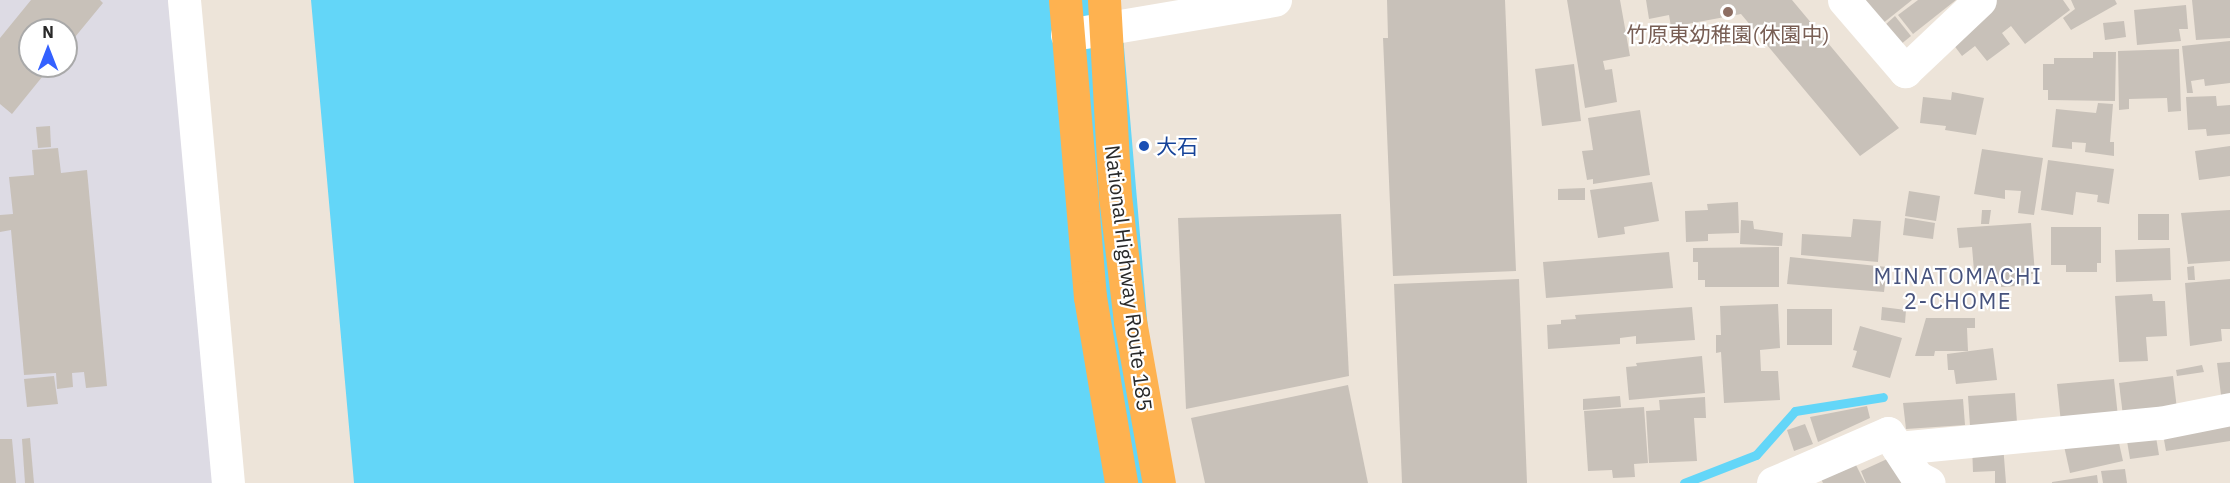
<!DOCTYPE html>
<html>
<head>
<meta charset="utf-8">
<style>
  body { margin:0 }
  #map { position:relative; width:2230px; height:483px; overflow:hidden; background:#ede4d9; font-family:"IBM Plex Sans","Noto Sans JP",sans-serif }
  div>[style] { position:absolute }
  .industrial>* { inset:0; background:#dddbe4 }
  .water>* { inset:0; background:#63d6f8 }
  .stream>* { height:9px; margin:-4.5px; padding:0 4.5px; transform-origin:4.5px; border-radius:4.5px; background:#63d6f8 }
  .building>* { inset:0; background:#c8c1b9 }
  .minor>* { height:33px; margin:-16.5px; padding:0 16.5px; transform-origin:16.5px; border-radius:16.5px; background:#fff }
  .tertiary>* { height:33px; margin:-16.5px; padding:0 16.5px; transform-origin:16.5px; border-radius:16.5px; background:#fff }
  .trunk>* { height:33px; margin:-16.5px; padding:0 16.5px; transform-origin:16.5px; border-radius:16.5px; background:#feb250 }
  .dots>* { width:16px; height:16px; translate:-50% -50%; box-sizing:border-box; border:3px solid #fff; border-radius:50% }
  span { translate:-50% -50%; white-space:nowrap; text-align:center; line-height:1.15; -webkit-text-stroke:4.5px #fff; paint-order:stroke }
  .education-label { font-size:21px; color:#785e54 }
  .transit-label { font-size:21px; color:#164399 }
  .left { translate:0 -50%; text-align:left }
  .street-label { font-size:21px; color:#292929 }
  .neighbourhood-label { font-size:22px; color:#46527d; letter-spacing:1.5px }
  .north { position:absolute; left:18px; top:18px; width:60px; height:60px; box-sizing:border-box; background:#fff; border:2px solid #a9a9a9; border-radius:50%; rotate:0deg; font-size:16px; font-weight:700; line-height:24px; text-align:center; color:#292929 }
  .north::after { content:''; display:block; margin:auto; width:21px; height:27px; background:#3461ff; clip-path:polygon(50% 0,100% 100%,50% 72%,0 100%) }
</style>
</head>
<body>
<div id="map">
  <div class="industrial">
    <i style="clip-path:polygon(evenodd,0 0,168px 0,214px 483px,0 483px,0 0,30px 30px,66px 30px,66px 66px,30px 66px,30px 30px)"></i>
  </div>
  <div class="water">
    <i style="clip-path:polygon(311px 0,1120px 0,1148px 329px,1174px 483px,354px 483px)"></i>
  </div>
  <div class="stream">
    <i style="left:1684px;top:483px;width:77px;rotate:-21.3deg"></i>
    <i style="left:1756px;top:455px;width:59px;rotate:-48.4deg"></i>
    <i style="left:1795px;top:411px;width:89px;rotate:-9deg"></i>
  </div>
  <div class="building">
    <i style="clip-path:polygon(31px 0,100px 0,103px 3px,66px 48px,66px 30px,30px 30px,30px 66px,51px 66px,12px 114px,0 104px,0 38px)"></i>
    <i style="clip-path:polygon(1387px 0,1505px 0,1516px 271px,1393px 276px,1383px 38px,1388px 38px)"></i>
    <i style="clip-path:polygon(1567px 0,1620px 0,1630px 56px,1603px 61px,1605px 70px,1612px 69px,1617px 102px,1585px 108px)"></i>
    <i style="clip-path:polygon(1646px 0,1792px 0,1899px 128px,1860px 156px,1741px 14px,1671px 27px,1669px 15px,1649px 19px)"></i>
    <i style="clip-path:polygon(1865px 0,1912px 0,1882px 24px)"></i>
    <i style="clip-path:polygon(1918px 0,1956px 0,1913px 34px,1898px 15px)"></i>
    <i style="clip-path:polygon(1995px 0,2063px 0,2070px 10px,2025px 44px,2011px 26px,2002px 33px,2010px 44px,1987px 61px,1975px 46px,1962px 56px,1950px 40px)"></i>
    <i style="clip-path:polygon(2071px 0,2115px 0,2117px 4px,2071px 30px,2063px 18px,2075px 9px)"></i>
    <i style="clip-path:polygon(2192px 0,2230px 0,2230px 38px,2196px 40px)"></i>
    <i style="clip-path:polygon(2186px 5px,2188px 29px,2179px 29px,2181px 41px,2137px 45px,2134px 10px)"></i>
    <i style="clip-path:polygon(1895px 16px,1911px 36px,1900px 45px,1885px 25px)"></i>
    <i style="clip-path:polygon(2124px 21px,2126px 37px,2105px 40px,2103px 23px)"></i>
    <i style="clip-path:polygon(2230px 41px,2230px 83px,2205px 86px,2204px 79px,2191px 81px,2193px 93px,2187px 93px,2182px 46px)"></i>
    <i style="clip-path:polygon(2179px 49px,2181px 111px,2168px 112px,2167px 98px,2129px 99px,2129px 109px,2119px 110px,2118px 51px)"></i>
    <i style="clip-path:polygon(2093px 52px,2116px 52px,2115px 101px,2048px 100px,2048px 90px,2043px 90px,2043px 64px,2054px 64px,2054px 58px,2093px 58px)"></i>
    <i style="clip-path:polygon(1574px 64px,1581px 121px,1542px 126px,1535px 69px)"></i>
    <i style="clip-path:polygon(1952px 92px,1984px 98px,1976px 135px,1945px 130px,1946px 126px,1920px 123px,1923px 97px,1951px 100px)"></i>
    <i style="clip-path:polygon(2216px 96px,2217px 106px,2230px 105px,2230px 134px,2207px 136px,2206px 129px,2188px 130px,2186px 97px)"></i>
    <i style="clip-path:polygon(2098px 103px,2113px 104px,2110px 142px,2114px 142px,2114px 156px,2085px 152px,2086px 143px,2072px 142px,2072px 149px,2052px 147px,2056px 109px,2096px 113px)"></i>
    <i style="clip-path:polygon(1640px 110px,1650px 175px,1593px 184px,1593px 179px,1587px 180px,1582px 151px,1593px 150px,1588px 118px)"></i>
    <i style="clip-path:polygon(50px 126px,51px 147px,38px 148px,36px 127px)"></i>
    <i style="clip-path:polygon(2230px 146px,2230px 176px,2199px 180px,2195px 151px)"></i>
    <i style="clip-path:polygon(58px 148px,61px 173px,87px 170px,107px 386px,86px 388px,84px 372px,72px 373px,73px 387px,57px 389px,56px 373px,24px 375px,11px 230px,0 232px,0 215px,13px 214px,9px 177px,34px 175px,32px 150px)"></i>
    <i style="clip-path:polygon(1982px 149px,2043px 158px,2034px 215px,2018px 213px,2021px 191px,2005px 190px,2005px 199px,1974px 194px)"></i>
    <i style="clip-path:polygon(2048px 160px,2114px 169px,2109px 204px,2097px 202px,2098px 195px,2076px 192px,2073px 215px,2041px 210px)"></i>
    <i style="clip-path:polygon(1652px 182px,1659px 221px,1624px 227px,1625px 234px,1598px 238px,1590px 190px)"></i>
    <i style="clip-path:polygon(1585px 188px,1585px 200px,1558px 200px,1558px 189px)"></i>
    <i style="clip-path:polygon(1909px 191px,1940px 196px,1936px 221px,1905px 216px)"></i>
    <i style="clip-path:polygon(1738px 202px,1739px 233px,1708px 234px,1708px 241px,1686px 242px,1685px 211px,1708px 210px,1707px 204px)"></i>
    <i style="clip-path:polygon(1982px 210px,1991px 210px,1989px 224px,1981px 224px)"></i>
    <i style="clip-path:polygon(2230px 210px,2230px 261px,2188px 264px,2181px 213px)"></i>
    <i style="clip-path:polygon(1341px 214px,1349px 376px,1186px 409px,1178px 218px)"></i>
    <i style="clip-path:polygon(2138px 214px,2169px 214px,2169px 240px,2138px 240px)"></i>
    <i style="clip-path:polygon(1905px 218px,1935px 223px,1933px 239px,1903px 235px)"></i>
    <i style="clip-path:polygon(1853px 219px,1881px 221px,1878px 262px,1801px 255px,1802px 234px,1851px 237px)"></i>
    <i style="clip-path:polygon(1741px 220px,1753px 221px,1754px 229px,1783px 233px,1782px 246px,1740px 244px)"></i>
    <i style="clip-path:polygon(2031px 223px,2035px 274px,2031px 274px,2031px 285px,2001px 287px,2001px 281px,1975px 283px,1972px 247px,1959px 248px,1957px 228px)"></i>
    <i style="clip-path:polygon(2051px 227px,2101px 227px,2101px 263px,2097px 263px,2097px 272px,2066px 272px,2066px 265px,2051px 265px)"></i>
    <i style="clip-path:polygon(1779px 247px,1779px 287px,1705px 287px,1705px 280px,1698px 280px,1698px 262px,1693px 262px,1693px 248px)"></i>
    <i style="clip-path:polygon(2170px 248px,2171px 280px,2116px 282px,2115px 250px)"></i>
    <i style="clip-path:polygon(1669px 252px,1673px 288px,1546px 298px,1543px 262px)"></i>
    <i style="clip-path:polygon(1790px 257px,1887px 267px,1884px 292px,1787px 284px)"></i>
    <i style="clip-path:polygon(2194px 266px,2195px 280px,2188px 280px,2187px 267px)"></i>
    <i style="clip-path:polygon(1519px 279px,1527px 483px,1402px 483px,1394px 284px)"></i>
    <i style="clip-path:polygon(2230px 279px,2230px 329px,2221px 329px,2222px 341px,2190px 346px,2185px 283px)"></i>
    <i style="clip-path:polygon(2152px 294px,2153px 301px,2165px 301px,2167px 336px,2146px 337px,2148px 361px,2119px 362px,2115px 296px)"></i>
    <i style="clip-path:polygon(1778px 304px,1780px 348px,1760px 350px,1761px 371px,1778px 371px,1780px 400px,1724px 403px,1721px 352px,1716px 353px,1716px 335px,1721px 335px,1720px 306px)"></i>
    <i style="clip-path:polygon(1692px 307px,1695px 340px,1636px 344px,1636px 336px,1620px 338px,1620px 344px,1548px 349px,1547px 325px,1561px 324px,1561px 320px,1576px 319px,1575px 315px)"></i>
    <i style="clip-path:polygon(1882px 307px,1906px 310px,1905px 323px,1881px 320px)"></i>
    <i style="clip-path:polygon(1787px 309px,1832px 309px,1832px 345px,1787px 345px)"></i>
    <i style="clip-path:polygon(1926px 318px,1975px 318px,1975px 328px,1967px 328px,1968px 351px,1935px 351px,1934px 356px,1915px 356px)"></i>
    <i style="clip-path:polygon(1860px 326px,1902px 338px,1890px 378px,1852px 367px,1857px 351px,1853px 350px)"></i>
    <i style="clip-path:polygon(1993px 348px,1997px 380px,1956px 384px,1954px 370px,1948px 370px,1947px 354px)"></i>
    <i style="clip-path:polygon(1702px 356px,1705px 393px,1629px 400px,1626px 367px,1637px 366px,1636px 363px)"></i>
    <i style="clip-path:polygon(2230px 362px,2230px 394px,2221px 395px,2217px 363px)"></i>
    <i style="clip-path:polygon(2202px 365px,2204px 372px,2177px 376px,2176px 370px)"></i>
    <i style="clip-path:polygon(54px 376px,58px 404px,27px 407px,24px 379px)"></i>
    <i style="clip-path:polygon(2173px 376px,2177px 409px,2123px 416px,2119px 383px)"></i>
    <i style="clip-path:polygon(2114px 379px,2118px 417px,2061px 423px,2057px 384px)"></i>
    <i style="clip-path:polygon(1348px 385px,1368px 483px,1205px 483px,1191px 418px)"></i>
    <i style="clip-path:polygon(2015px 393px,2017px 423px,1970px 426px,1968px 396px)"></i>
    <i style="clip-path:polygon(1620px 396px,1621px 407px,1583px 410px,1583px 399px)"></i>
    <i style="clip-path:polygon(1705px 397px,1706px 418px,1694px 418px,1697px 461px,1649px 463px,1646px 411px,1660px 410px,1659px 400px)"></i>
    <i style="clip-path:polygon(1963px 399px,1965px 425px,1906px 429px,1903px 403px)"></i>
    <i style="clip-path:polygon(1867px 406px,1870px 418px,1818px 442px,1810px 417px)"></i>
    <i style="clip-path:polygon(1644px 407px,1648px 463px,1634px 464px,1635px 477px,1613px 478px,1612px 470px,1588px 471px,1584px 411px)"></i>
    <i style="clip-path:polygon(2230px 417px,2230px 441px,2166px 451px,2162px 429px)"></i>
    <i style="clip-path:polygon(1805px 424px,1813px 444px,1794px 451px,1787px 430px)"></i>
    <i style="clip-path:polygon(2155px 431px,2159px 455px,2130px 459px,2126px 435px)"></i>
    <i style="clip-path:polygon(2117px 434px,2123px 461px,2070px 473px,2064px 446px)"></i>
    <i style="clip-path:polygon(30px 438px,34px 483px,25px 483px,22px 439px)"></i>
    <i style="clip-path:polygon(0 439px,12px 439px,16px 483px,0 483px)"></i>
    <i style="clip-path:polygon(2003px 444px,2006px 483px,1995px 483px,1995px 471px,1973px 472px,1972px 445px)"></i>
    <i style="clip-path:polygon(1898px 454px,1911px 483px,1866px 483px,1861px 471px)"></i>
    <i style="clip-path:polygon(1854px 461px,1865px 483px,1823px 483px,1820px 477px)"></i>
    <i style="clip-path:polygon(2125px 469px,2127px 483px,2103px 483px,2101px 471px)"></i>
    <i style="clip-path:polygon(2097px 475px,2098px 483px,2052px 483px,2052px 482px)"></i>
  </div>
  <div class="minor">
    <i style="left:1844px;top:0;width:94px;rotate:49.3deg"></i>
    <i style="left:1905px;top:71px;width:103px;rotate:-43.4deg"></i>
    <i style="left:1067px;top:35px;width:211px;rotate:-9.6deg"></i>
    <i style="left:1898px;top:448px;width:263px;rotate:-5.5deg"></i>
    <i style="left:2160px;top:423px;width:71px;rotate:-11.3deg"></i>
    <i style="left:1773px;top:483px;width:125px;rotate:-23.5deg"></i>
    <i style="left:1888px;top:433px;width:53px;rotate:56.6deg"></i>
    <i style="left:1917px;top:477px;width:13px;rotate:27deg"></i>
  </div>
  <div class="tertiary">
    <i style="left:184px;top:0;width:485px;rotate:84.8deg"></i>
  </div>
  <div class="trunk">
    <i style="left:1065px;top:0;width:298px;rotate:85.2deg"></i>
    <i style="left:1090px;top:297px;width:189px;rotate:80.5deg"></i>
    <i style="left:1104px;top:0;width:196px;rotate:86.8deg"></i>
    <i style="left:1115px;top:196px;width:126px;rotate:83.2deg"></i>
    <i style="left:1130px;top:321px;width:165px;rotate:79.9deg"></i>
  </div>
  <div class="dots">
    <i style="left:1728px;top:12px;background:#8d6e63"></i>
    <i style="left:1144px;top:146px;background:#1a4fb4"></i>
  </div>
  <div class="education-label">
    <span style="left:1728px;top:34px">竹原東幼稚園(休園中)</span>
  </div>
  <div class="transit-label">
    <span class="left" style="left:1156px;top:146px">大石</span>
  </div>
  <div class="street-label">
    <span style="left:1129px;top:278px;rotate:83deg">National Highway Route 185</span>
  </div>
  <div class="neighbourhood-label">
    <span style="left:1958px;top:288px">MINATOMACHI<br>2-CHOME</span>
  </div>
  <div class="north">N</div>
</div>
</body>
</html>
